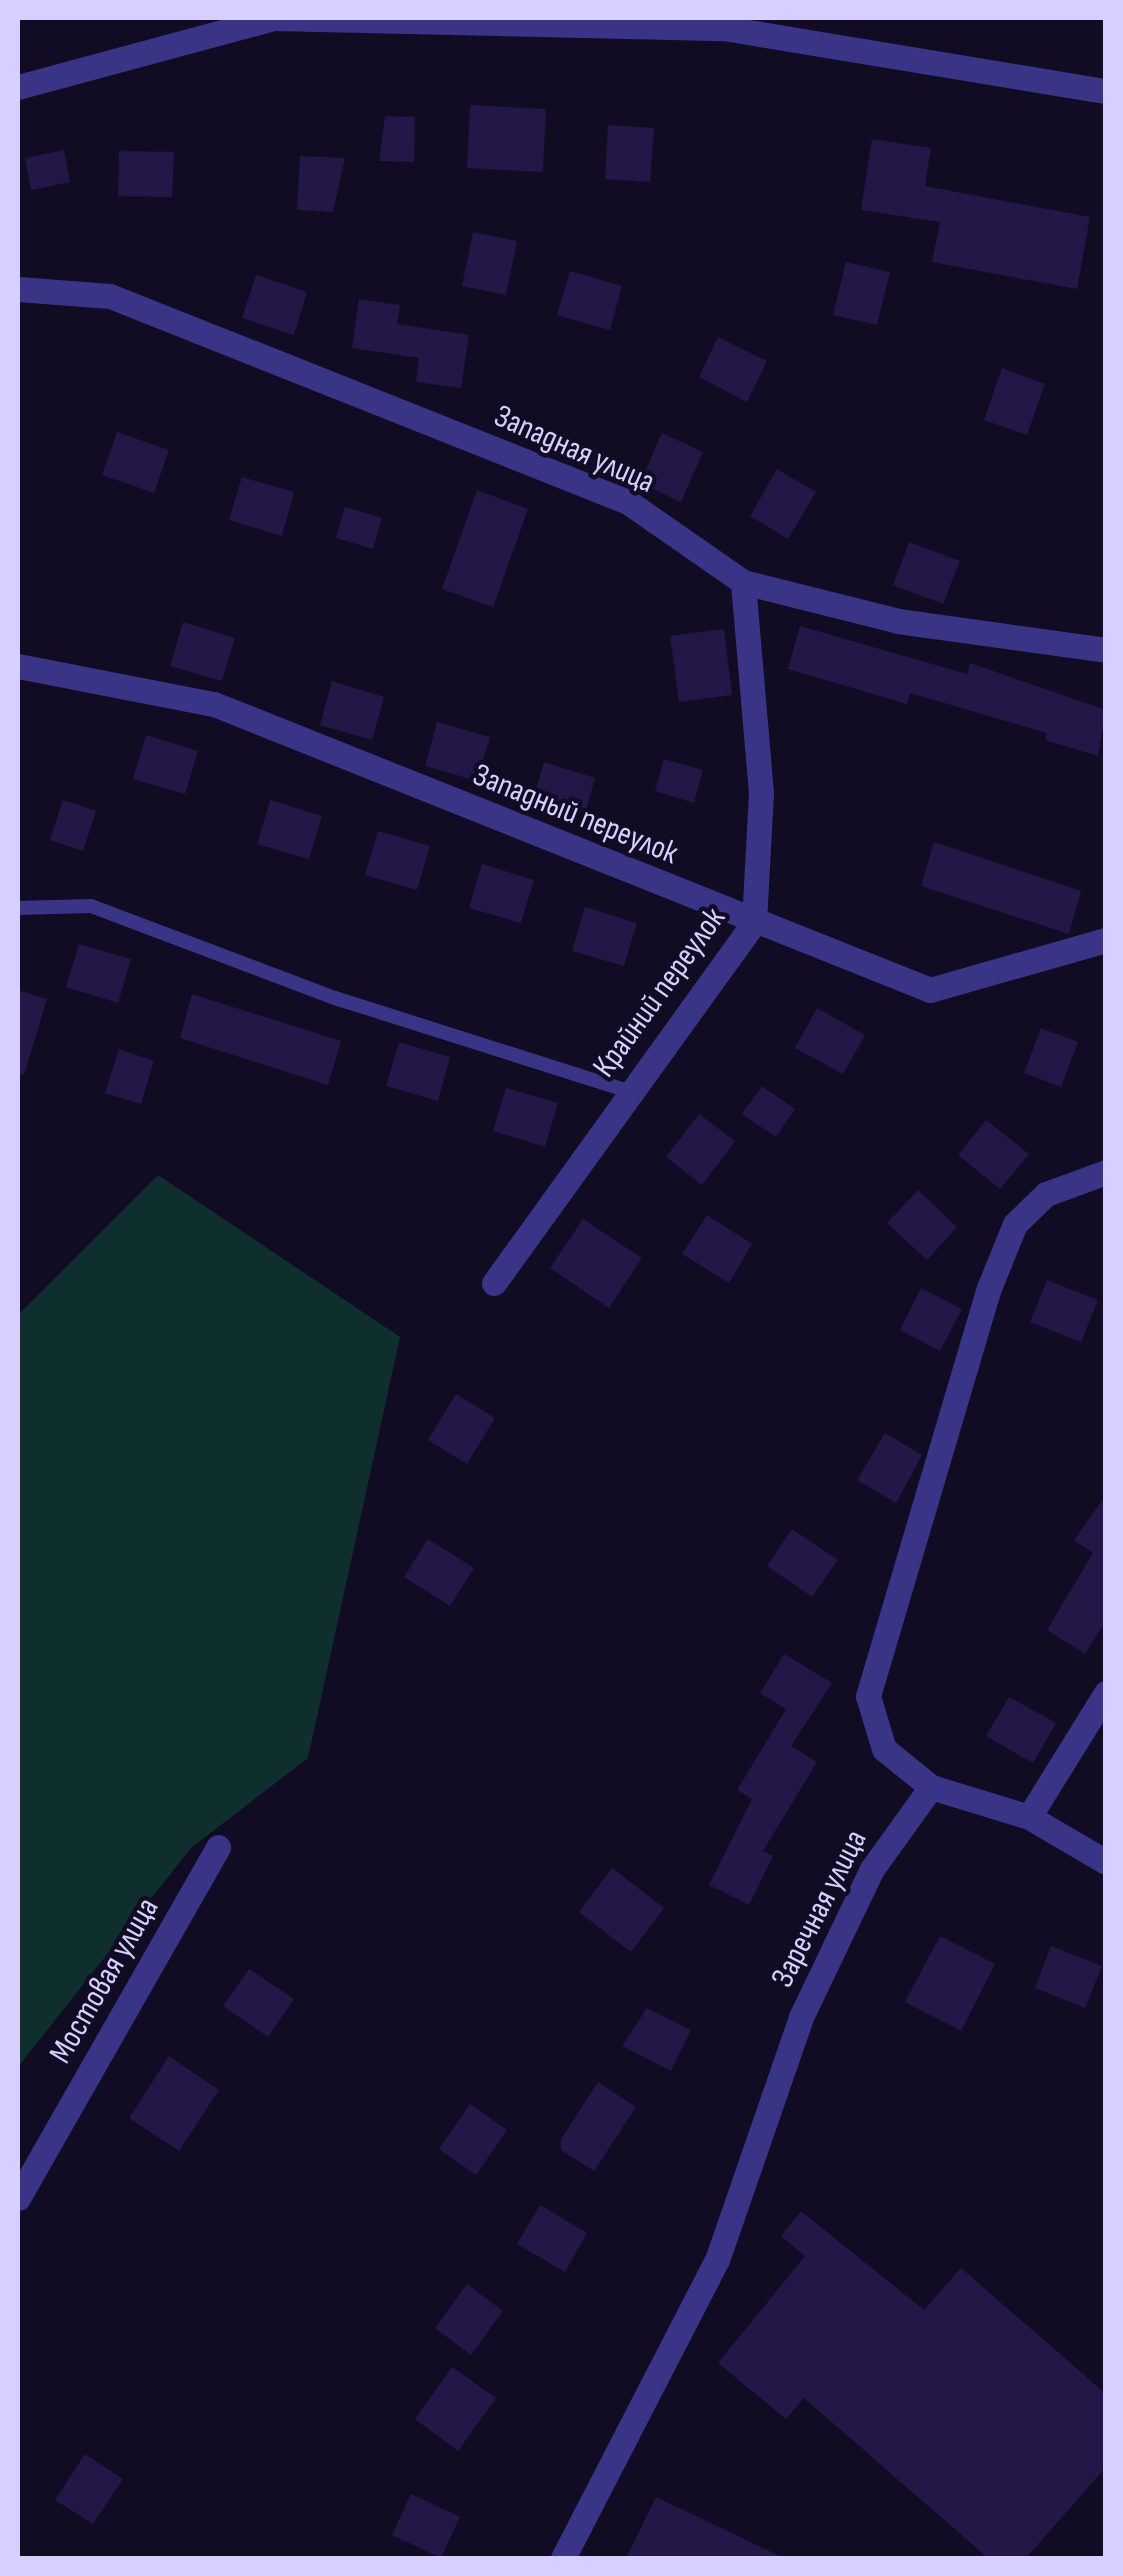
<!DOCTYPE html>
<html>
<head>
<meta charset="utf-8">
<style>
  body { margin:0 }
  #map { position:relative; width:1123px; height:2576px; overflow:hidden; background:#110c24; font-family:"Sofia Sans Condensed",sans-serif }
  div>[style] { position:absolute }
  .green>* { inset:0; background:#0f2e2e }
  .building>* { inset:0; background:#221746 }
  .service>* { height:14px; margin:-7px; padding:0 7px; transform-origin:7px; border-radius:7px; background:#393486 }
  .minor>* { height:25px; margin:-12.5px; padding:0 12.5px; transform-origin:12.5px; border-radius:12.5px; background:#393486 }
  .tertiary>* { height:25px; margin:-12.5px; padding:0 12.5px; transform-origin:12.5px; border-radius:12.5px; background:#393486 }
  span { translate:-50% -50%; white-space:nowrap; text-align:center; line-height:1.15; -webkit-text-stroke:9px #110c24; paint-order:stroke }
  .street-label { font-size:32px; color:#d6cfff }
  .frame { position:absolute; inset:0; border:20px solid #d6cfff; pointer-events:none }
</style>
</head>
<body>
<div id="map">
  <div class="green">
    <i style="clip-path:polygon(158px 1175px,400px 1337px,308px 1758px,191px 1848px,18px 2067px,18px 1324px,20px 1313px)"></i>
  </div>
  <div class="building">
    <i style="clip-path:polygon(470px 105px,546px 109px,543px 172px,467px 168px)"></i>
    <i style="clip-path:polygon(385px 116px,415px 117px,414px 162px,379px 161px)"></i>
    <i style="clip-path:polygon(608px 125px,654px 128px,650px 182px,605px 179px)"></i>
    <i style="clip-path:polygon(872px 139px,931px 148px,925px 186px,1090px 217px,1077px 289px,932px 262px,940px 222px,861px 210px)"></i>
    <i style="clip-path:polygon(64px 150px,70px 182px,31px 190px,25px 158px)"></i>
    <i style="clip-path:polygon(119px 151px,174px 152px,172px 197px,118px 196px)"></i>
    <i style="clip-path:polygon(300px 156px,345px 158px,333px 212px,297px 210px)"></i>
    <i style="clip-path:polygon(473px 232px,517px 241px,506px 295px,462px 286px)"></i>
    <i style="clip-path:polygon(846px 262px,890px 272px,877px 325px,833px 315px)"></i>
    <i style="clip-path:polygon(570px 271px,622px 286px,610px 330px,557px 315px)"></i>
    <i style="clip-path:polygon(256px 275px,307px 292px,294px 335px,242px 318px)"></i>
    <i style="clip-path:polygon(359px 299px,400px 305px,397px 324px,469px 335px,461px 388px,416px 382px,419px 358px,352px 348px)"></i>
    <i style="clip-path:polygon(718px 337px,767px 361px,747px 402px,699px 377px)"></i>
    <i style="clip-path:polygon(1002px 368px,1045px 384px,1027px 435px,984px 420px)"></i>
    <i style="clip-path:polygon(117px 432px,169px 450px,154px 493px,102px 475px)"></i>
    <i style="clip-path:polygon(662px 433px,703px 452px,681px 502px,640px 483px)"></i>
    <i style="clip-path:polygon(777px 469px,816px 492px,788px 539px,750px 516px)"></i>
    <i style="clip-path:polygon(242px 477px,294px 492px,282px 536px,229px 520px)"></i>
    <i style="clip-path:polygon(477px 490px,528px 509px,493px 607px,442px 589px)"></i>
    <i style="clip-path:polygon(345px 507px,382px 518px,373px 549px,336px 538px)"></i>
    <i style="clip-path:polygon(909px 542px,960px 561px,943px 604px,893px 585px)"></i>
    <i style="clip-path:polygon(183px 622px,235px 638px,222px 681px,170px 666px)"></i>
    <i style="clip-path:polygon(800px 626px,967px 674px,970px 663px,1106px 710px,1098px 756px,1045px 740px,1047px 733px,910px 693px,907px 704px,788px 669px)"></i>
    <i style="clip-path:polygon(724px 629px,732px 695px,679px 702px,670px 636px)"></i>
    <i style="clip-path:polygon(332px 681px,384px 697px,372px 740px,320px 725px)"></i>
    <i style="clip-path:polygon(437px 722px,490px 737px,477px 781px,425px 766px)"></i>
    <i style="clip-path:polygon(146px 735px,198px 751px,185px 794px,133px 779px)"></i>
    <i style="clip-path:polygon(664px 759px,703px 770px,694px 803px,655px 791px)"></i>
    <i style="clip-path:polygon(544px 762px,595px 778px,583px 821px,531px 806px)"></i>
    <i style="clip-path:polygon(63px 800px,96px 811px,83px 851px,50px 840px)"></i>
    <i style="clip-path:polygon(270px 800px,322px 816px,309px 859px,257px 844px)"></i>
    <i style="clip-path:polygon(378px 831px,430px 846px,417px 890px,365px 875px)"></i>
    <i style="clip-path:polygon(934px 842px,1081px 891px,1069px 934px,921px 886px)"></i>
    <i style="clip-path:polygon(482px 864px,534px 880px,521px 923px,469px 908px)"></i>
    <i style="clip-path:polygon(585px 907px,637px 923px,624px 966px,572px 951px)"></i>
    <i style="clip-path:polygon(79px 944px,131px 959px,118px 1003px,66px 987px)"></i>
    <i style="clip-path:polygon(18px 990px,47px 999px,24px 1075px,18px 1074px)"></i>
    <i style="clip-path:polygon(192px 994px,341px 1041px,328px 1085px,180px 1038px)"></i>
    <i style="clip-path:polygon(817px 1008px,865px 1035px,843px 1074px,795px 1048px)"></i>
    <i style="clip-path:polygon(1041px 1028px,1078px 1042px,1061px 1087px,1024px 1073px)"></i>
    <i style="clip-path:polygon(399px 1042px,450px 1057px,438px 1101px,386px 1086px)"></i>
    <i style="clip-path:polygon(119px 1049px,154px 1061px,141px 1104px,105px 1093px)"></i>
    <i style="clip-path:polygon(762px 1086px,795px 1109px,776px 1137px,742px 1114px)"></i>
    <i style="clip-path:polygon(506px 1088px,558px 1103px,545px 1147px,493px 1131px)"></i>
    <i style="clip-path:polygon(699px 1114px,735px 1141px,702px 1185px,666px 1157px)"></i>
    <i style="clip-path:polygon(986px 1120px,1029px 1154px,1000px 1189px,958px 1155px)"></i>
    <i style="clip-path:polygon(918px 1190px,957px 1227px,927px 1260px,887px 1223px)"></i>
    <i style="clip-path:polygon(707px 1215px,752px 1244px,729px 1283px,682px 1254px)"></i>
    <i style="clip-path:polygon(583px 1219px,642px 1258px,609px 1308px,550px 1268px)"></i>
    <i style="clip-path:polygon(1047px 1280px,1098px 1300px,1081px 1342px,1030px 1322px)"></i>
    <i style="clip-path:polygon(921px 1288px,962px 1309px,940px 1351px,900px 1330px)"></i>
    <i style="clip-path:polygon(456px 1394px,495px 1418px,467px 1464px,428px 1440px)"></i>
    <i style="clip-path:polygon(885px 1433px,922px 1455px,896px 1503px,857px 1480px)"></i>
    <i style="clip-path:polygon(1106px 1495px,1106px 1620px,1085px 1654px,1047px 1630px,1093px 1553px,1074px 1540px)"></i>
    <i style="clip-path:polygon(792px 1529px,838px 1560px,812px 1597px,767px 1566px)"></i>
    <i style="clip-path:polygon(428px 1539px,474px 1568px,450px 1606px,404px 1577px)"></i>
    <i style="clip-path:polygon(784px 1654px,832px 1683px,791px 1746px,817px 1762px,763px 1851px,773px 1856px,749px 1905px,709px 1885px,752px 1799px,737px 1790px,786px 1709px,760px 1693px)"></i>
    <i style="clip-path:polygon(1009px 1697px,1056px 1723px,1033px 1763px,986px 1736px)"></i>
    <i style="clip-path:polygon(612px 1868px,664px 1908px,631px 1952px,579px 1912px)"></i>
    <i style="clip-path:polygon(940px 1936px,995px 1964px,961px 2031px,905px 2002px)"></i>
    <i style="clip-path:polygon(1051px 1946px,1102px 1966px,1085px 2008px,1035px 1988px)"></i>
    <i style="clip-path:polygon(249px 1969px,294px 1999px,268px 2037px,223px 2006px)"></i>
    <i style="clip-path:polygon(647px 2008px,691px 2030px,671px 2071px,622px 2046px)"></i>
    <i style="clip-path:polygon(169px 2056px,219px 2090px,179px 2151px,129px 2118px)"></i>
    <i style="clip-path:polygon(598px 2082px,636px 2107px,594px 2171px,561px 2150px,561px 2139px)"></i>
    <i style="clip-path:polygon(470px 2104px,507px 2130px,476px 2175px,439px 2149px)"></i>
    <i style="clip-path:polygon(540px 2205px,587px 2233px,565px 2272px,517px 2244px)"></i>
    <i style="clip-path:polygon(801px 2211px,924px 2310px,961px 2268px,1106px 2394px,1106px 2467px,1026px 2558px,988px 2558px,804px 2398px,786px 2419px,718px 2363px,805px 2256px,781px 2236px)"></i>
    <i style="clip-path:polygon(467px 2284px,503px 2311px,471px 2355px,435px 2328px)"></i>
    <i style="clip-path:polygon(452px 2367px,496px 2398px,458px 2451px,415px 2419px)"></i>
    <i style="clip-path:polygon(85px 2454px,123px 2479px,93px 2524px,55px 2500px)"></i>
    <i style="clip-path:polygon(411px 2494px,460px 2517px,441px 2558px,392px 2535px)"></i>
    <i style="clip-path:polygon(656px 2497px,784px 2558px,626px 2558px)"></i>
  </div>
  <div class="service">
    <i style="left:18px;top:908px;width:73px;rotate:-1.6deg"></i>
    <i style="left:91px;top:906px;width:261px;rotate:20.7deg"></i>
    <i style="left:335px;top:998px;width:308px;rotate:17.6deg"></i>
  </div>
  <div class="minor">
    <i style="left:18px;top:289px;width:92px;rotate:4.4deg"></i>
    <i style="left:110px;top:296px;width:557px;rotate:21.69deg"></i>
    <i style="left:628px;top:502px;width:140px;rotate:34.8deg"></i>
    <i style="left:743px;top:582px;width:160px;rotate:14.1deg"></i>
    <i style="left:898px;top:621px;width:210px;rotate:7.9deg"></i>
    <i style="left:18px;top:666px;width:200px;rotate:11deg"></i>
    <i style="left:214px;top:704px;width:771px;rotate:21.77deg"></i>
    <i style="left:930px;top:990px;width:183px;rotate:-15.9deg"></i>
    <i style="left:494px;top:1283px;width:445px;rotate:-54.2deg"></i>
    <i style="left:754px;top:922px;width:129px;rotate:-86.9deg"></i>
    <i style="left:761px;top:793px;width:212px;rotate:-94.9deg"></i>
    <i style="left:931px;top:1787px;width:102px;rotate:17deg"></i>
    <i style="left:1029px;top:1817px;width:89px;rotate:30.3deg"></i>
    <i style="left:1029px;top:1817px;width:146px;rotate:-58.2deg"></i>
    <i style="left:18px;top:2198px;width:404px;rotate:-60.3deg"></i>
    <i style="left:563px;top:2558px;width:335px;rotate:-62.7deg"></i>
    <i style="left:717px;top:2260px;width:257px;rotate:-70.9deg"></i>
    <i style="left:801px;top:2017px;width:164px;rotate:-64.4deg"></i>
    <i style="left:872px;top:1869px;width:101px;rotate:-54.3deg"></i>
    <i style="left:931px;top:1787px;width:60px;rotate:-141deg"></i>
    <i style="left:884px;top:1749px;width:55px;rotate:-106.8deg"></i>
    <i style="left:868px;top:1696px;width:426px;rotate:-73.5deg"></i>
    <i style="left:989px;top:1288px;width:69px;rotate:-67.9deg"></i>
    <i style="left:1015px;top:1224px;width:43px;rotate:-44.1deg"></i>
    <i style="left:1046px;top:1194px;width:64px;rotate:-20.1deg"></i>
  </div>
  <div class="tertiary">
    <i style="left:18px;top:87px;width:264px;rotate:-15.1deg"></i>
    <i style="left:273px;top:18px;width:451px;rotate:1.3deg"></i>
    <i style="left:724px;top:28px;width:387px;rotate:9.4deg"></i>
  </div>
  <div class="street-label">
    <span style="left:574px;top:450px;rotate:24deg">Западная улица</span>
    <span style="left:575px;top:815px;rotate:22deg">Западный переулок</span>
    <span style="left:660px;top:993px;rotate:-54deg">Крайний переулок</span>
    <span style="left:820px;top:1909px;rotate:-63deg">Заречная улица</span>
    <span style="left:105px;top:1981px;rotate:-60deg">Мостовая улица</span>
  </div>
  <div class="frame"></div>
</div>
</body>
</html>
